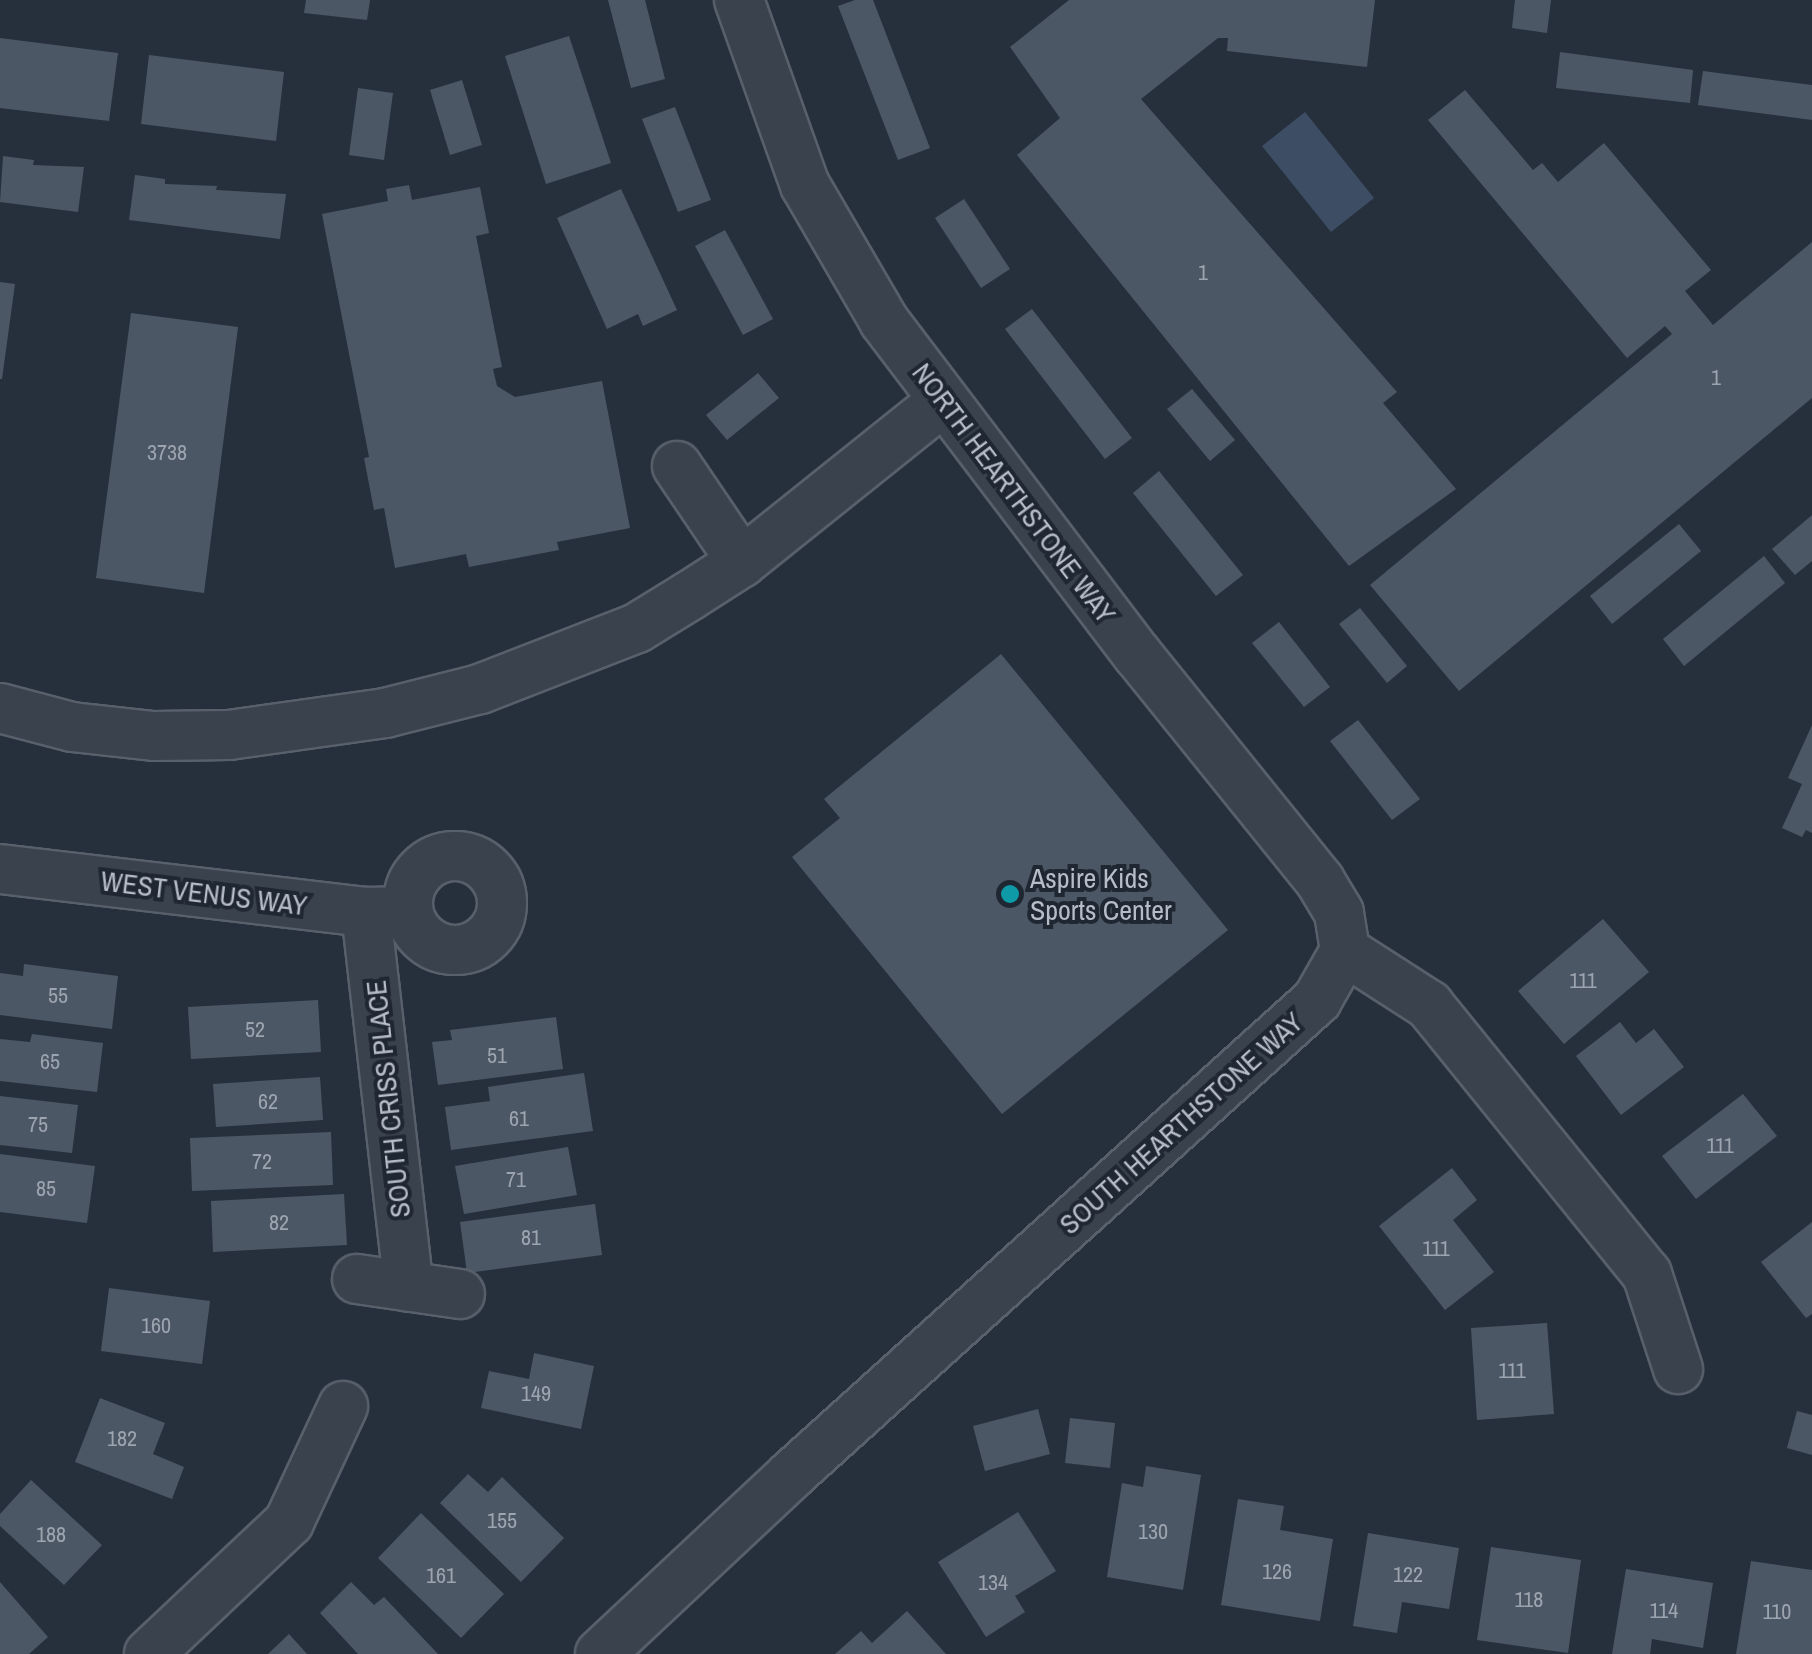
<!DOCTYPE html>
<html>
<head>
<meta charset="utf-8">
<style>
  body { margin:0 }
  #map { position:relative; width:1812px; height:1654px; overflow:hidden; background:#26303d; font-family:"Archivo Narrow",sans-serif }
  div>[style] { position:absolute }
  .water>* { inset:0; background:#3d4d64 }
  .building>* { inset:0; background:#4c5765 }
  .roads { filter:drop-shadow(2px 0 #58606b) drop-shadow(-2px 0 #58606b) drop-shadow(0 2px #58606b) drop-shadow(0 -2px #58606b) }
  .minor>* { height:48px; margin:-24px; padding:0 24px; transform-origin:24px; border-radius:24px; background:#3a424d }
  .minor>.ring { margin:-24px; padding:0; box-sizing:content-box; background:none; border:48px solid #3a424d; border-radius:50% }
  .dots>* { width:28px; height:28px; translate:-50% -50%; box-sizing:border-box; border:5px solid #1f2732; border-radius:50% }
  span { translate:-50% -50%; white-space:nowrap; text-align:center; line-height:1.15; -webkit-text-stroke:8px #1f2732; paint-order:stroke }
  .number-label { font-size:22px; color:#9ca4af }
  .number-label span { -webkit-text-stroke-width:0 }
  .street-label { font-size:28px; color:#b6bdc8 }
  .poi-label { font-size:28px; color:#b6bdc8 }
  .left { translate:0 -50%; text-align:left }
</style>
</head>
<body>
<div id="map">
  <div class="water">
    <i style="clip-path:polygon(1305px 112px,1374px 198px,1331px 232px,1262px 146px)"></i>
  </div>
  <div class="building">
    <i style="clip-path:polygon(306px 0,370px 0,367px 20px,304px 13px)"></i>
    <i style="clip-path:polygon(608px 0,645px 0,665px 79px,631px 88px)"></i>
    <i style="clip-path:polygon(855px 0,873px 0,930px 148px,898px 160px,838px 6px)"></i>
    <i style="clip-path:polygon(1069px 0,1375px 0,1367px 67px,1227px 51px,1228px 38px,1218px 38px,1141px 99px,1397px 392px,1383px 403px,1456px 489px,1349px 566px,1017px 155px,1060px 118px,1010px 47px)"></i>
    <i style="clip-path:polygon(1515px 0,1551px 0,1547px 33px,1512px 28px)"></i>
    <i style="clip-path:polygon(569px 36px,611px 163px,546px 184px,505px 56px)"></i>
    <i style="clip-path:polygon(0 38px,118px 53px,109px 121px,0 108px)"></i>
    <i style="clip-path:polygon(1560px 52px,1693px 70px,1690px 103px,1556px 88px)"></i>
    <i style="clip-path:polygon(149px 55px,284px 72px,276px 141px,141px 124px)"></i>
    <i style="clip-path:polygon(1703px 71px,1812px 85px,1812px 120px,1698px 105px)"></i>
    <i style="clip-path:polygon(462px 80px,482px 145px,450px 155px,430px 90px)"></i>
    <i style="clip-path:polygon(358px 88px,393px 93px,384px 160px,349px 155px)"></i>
    <i style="clip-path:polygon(1465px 90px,1533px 170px,1542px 163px,1558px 182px,1604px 143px,1711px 270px,1685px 291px,1713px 325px,1812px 242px,1812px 398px,1459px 691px,1370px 585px,1672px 334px,1665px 326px,1627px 358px,1428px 120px)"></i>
    <i style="clip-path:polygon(675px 107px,711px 200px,678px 212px,642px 119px)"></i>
    <i style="clip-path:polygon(3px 156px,34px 160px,33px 165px,84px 167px,78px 212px,0 202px)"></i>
    <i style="clip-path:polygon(135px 175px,165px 179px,165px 184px,217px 186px,216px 190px,286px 194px,280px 239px,129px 220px)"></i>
    <i style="clip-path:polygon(409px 185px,412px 200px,480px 187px,489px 233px,476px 236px,502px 367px,493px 369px,497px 386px,515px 397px,602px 381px,630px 528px,557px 542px,559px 550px,469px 567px,466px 554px,395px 568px,384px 508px,374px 510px,364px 458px,369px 457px,322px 214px,388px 201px,386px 189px)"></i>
    <i style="clip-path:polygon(621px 189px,677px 310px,643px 326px,638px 314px,607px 329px,557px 218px)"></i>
    <i style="clip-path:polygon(964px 199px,1010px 269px,981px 288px,935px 218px)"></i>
    <i style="clip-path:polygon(725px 230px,773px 319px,743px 335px,695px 246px)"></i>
    <i style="clip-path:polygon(0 282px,15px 284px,2px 379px,0 379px)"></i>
    <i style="clip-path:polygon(1032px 309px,1132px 438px,1105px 459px,1005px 329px)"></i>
    <i style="clip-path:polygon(131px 313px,238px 327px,204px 593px,96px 578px)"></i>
    <i style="clip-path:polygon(758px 373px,779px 398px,727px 440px,706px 415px)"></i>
    <i style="clip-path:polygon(1192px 389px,1235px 440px,1210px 461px,1167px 409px)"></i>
    <i style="clip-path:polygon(1159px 471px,1243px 575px,1216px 596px,1133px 493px)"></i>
    <i style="clip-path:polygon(1812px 515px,1812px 561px,1795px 575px,1772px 549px)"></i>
    <i style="clip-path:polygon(1679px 524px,1701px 551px,1612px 624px,1590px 596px)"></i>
    <i style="clip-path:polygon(1764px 556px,1785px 583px,1684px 666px,1663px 639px)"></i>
    <i style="clip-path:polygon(1360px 608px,1407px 666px,1387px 683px,1339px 624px)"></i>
    <i style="clip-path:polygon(1279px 622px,1330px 687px,1304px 707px,1252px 643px)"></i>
    <i style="clip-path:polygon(1001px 654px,1228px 930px,1002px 1114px,792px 857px,840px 818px,824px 799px)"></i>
    <i style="clip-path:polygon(1358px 720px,1420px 799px,1392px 820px,1330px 741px)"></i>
    <i style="clip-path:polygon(1812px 725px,1812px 833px,1806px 830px,1802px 837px,1782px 828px,1802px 784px,1788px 778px)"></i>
    <i style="clip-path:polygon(1603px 919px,1649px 972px,1564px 1044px,1518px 991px)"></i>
    <i style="clip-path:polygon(24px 964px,118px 976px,112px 1029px,0 1015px,0 973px,23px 976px)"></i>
    <i style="clip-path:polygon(318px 1000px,321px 1052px,191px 1059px,188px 1007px)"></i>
    <i style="clip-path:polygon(556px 1017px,563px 1069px,438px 1085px,432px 1042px,452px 1040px,450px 1030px)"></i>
    <i style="clip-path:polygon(1620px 1022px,1636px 1043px,1654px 1029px,1684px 1067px,1621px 1115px,1576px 1056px)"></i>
    <i style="clip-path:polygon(32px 1034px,103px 1043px,97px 1092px,0 1081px,0 1039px,30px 1042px)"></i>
    <i style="clip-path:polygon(584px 1073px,593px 1131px,451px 1150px,445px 1107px,490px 1101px,488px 1087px)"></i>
    <i style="clip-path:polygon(320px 1077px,323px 1120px,216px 1127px,213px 1084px)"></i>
    <i style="clip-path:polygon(1743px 1094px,1777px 1136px,1696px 1199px,1662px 1156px)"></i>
    <i style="clip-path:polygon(0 1096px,78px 1105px,72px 1153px,0 1145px)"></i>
    <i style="clip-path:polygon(331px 1132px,333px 1185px,192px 1191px,190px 1138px)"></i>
    <i style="clip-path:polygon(568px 1147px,577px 1195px,464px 1214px,455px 1166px)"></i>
    <i style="clip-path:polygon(0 1154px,95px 1166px,87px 1223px,0 1212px)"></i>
    <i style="clip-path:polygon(1452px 1168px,1477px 1200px,1453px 1220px,1494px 1272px,1445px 1310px,1379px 1226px)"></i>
    <i style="clip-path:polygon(344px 1194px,347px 1245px,213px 1252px,211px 1201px)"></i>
    <i style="clip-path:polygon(595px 1204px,602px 1255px,467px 1273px,460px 1222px)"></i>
    <i style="clip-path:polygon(1812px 1222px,1812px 1314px,1806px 1318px,1761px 1262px)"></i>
    <i style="clip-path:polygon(109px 1288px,210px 1301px,202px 1364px,101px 1351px)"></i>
    <i style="clip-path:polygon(1547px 1323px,1554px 1414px,1477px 1420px,1471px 1328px)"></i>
    <i style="clip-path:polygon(534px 1353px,594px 1366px,581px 1429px,481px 1408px,489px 1371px,529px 1379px)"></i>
    <i style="clip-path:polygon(100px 1398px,165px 1423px,153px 1454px,184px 1467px,172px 1499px,75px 1462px)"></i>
    <i style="clip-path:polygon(1038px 1409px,1050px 1454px,985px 1471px,973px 1426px)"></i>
    <i style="clip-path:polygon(1797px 1411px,1812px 1415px,1812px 1455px,1787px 1448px)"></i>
    <i style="clip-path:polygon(1070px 1418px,1115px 1423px,1110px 1468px,1065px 1463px)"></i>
    <i style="clip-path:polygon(1146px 1466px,1201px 1475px,1183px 1590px,1107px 1577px,1122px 1483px,1143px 1487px)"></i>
    <i style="clip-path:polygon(468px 1474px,488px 1492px,502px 1477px,564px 1538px,521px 1582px,440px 1503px)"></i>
    <i style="clip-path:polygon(31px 1480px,102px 1545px,64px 1585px,0 1526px,0 1514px)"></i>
    <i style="clip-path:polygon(1238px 1499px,1284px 1506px,1280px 1530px,1333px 1539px,1320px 1621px,1221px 1605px)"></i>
    <i style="clip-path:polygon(1018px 1512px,1056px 1571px,1015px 1596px,1025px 1612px,986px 1637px,938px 1562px)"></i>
    <i style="clip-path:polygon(421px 1513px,504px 1594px,461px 1638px,378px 1558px)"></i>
    <i style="clip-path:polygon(1368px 1533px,1459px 1548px,1449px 1609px,1402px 1602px,1397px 1633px,1353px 1626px)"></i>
    <i style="clip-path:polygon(1491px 1547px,1581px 1560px,1568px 1653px,1477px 1640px)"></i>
    <i style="clip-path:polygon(1751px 1561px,1812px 1570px,1812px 1654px,1736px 1654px)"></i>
    <i style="clip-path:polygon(1626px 1569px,1713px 1583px,1703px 1648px,1652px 1639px,1650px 1654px,1612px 1654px)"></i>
    <i style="clip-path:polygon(0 1582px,48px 1637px,29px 1654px,0 1654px)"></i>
    <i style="clip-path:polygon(351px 1582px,374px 1605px,384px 1597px,438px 1654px,358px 1654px,320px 1613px)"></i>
    <i style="clip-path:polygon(907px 1611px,946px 1654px,835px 1654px,861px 1631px,872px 1643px)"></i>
    <i style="clip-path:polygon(289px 1634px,307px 1654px,268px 1654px)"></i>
  </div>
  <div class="roads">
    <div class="minor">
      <i style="left:739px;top:0;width:196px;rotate:70.4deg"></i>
      <i style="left:805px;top:185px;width:157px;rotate:59.8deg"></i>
      <i style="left:884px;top:321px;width:418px;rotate:52.8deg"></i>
      <i style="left:1137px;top:654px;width:292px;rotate:51.1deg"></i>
      <i style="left:1320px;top:881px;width:37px;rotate:59deg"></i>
      <i style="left:1339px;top:913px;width:38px;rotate:81deg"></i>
      <i style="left:677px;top:466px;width:116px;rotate:55.9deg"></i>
      <i style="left:0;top:708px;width:74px;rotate:14.8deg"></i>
      <i style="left:72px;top:727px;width:82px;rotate:6.3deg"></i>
      <i style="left:154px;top:736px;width:75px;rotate:-0.8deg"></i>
      <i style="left:229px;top:735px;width:158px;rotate:-8deg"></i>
      <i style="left:385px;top:713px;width:98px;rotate:-14.2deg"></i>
      <i style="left:480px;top:689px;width:168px;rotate:-21.2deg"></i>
      <i style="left:637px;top:628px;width:61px;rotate:-31.6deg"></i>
      <i style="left:689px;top:596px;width:63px;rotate:-32.7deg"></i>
      <i style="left:742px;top:562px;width:258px;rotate:-38.7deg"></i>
      <i class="ring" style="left:408px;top:856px;width:46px;height:46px"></i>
      <i style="left:0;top:869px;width:369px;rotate:6.7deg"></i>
      <i style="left:366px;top:912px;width:42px;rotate:-1.4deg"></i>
      <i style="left:366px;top:912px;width:377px;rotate:83.5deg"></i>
      <i style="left:1345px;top:951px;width:100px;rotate:32.7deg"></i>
      <i style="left:1429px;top:1005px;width:346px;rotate:51deg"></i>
      <i style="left:1647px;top:1274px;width:100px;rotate:71.9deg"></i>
      <i style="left:357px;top:1279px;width:104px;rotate:8.3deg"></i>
      <i style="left:149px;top:1654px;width:192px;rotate:-43.3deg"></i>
      <i style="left:289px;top:1522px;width:128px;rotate:-65deg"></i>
      <i style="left:600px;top:1654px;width:262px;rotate:-43.1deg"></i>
      <i style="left:791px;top:1475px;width:709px;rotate:-42.08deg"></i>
      <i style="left:1317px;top:1000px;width:56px;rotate:-60.3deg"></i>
    </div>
  </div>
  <div class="dots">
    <i style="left:1010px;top:894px;background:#0f9aa8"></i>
  </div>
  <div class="number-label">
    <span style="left:1203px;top:273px">1</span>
    <span style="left:1716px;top:378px">1</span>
    <span style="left:167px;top:453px">3738</span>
    <span style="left:1583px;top:981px">111</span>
    <span style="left:58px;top:996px">55</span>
    <span style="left:255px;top:1030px">52</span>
    <span style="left:497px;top:1056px">51</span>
    <span style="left:50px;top:1062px">65</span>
    <span style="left:268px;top:1102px">62</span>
    <span style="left:519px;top:1119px">61</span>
    <span style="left:38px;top:1125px">75</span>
    <span style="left:1720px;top:1146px">111</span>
    <span style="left:262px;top:1162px">72</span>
    <span style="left:516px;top:1180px">71</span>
    <span style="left:46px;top:1189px">85</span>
    <span style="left:279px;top:1223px">82</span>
    <span style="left:531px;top:1238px">81</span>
    <span style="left:1436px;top:1249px">111</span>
    <span style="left:156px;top:1326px">160</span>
    <span style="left:1512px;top:1371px">111</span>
    <span style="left:536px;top:1394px">149</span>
    <span style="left:122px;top:1439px">182</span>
    <span style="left:502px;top:1521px">155</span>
    <span style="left:1153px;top:1532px">130</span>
    <span style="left:51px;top:1535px">188</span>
    <span style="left:1277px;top:1572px">126</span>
    <span style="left:1408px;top:1575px">122</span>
    <span style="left:441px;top:1576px">161</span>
    <span style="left:993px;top:1583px">134</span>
    <span style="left:1529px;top:1600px">118</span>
    <span style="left:1664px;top:1611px">114</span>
    <span style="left:1777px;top:1612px">110</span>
  </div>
  <div class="street-label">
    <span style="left:1014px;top:493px;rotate:53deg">NORTH HEARTHSTONE WAY</span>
    <span style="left:204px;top:893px;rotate:7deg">WEST VENUS WAY</span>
    <span style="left:388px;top:1099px;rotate:-96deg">SOUTH CRISS PLACE</span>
    <span style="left:1181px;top:1123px;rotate:-42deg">SOUTH HEARTHSTONE WAY</span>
  </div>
  <div class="poi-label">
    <span class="left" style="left:1030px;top:894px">Aspire Kids<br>Sports Center</span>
  </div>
</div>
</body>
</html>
